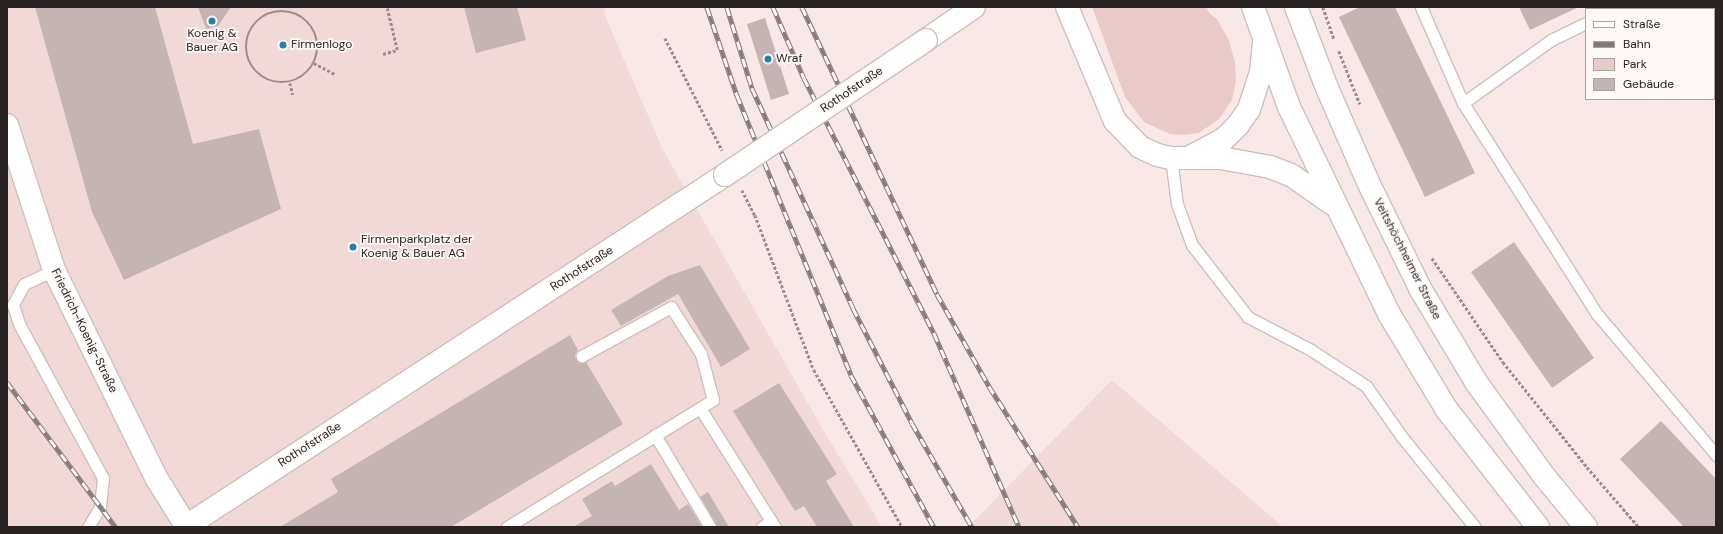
<!DOCTYPE html>
<html>
<head>
<meta charset="utf-8">
<style>
  body { margin:0 }
  #map { position:relative; width:1723px; height:534px; overflow:hidden; background:#f8e8e7; font-family:"DM Sans",sans-serif }
  div>[style] { position:absolute }
  .built>* { inset:0; background:#f1d9d7 }
  .green>* { inset:0; background:#e8cbc9 }
  .building>* { inset:0; background:#c4b5b4 }
  .path>* { height:2.5px; margin-top:-1.25px; transform-origin:0; background:repeating-linear-gradient(90deg,#9a8f8e 0 3px,transparent 0 5px) }
  .path>.ring { margin:-1.25px; padding:0; box-sizing:content-box; background:none; border:2.5px solid #9a8f8e; border-radius:50% }
  .roads { filter:drop-shadow(1px 0 #cebfbe) drop-shadow(-1px 0 #cebfbe) drop-shadow(0 1px #cebfbe) drop-shadow(0 -1px #cebfbe) }
  .service>* { height:11px; margin:-5.5px; padding:0 5.5px; transform-origin:5.5px; border-radius:5.5px; background:#fff }
  .minor>* { height:22px; margin:-11px; padding:0 11px; transform-origin:11px; border-radius:11px; background:#fff }
  .secondary>* { height:22px; margin:-11px; padding:0 11px; transform-origin:11px; border-radius:11px; background:#fff }
  .trunk>* { height:22px; margin:-11px; padding:0 11px; transform-origin:11px; border-radius:11px; background:#fff }
  .rail>* { height:4.5px; margin-top:-2.25px; transform-origin:0; background:repeating-linear-gradient(90deg,#fef8f7 0 9px,#847a79 0 18px); box-sizing:border-box; border-block:1px solid #847a79 }
  .bridges { filter:drop-shadow(1px 0 #cebfbe) drop-shadow(-1px 0 #cebfbe) drop-shadow(0 1px #cebfbe) drop-shadow(0 -1px #cebfbe) }
  .secondary-bridge>* { height:22px; margin:-11px; padding:0 11px; transform-origin:11px; border-radius:11px; background:#fff }
  .dots>* { width:11px; height:11px; translate:-50% -50%; box-sizing:border-box; border:2px solid #fef8f7; border-radius:50% }
  span { translate:-50% -50%; white-space:nowrap; text-align:center; line-height:1.15; -webkit-text-stroke:3.5px #fef8f7; paint-order:stroke }
  .poi-label { font-size:12px; color:#282322 }
  .left { translate:0 -50%; text-align:left }
  .street-label { font-size:12px; color:#282322 }
  .frame { position:absolute; inset:0; border:8px solid #282322; pointer-events:none }
  .legend { position:absolute; left:1585px; top:8px; width:130px; height:92px; box-sizing:border-box; background:#fef8f7; border:1px solid #a8a3a2; margin:0; padding:5px 7px; list-style:none; font-size:12px; color:#282322 }
  .legend li { display:flex; align-items:center; gap:8px; height:20px }
  .legend b { width:20px; border:1px solid #a8a3a2 }
</style>
</head>
<body>
<div id="map">
  <div class="built">
    <i style="clip-path:polygon(7px 7px,604px 7px,606px 18px,662px 148px,822px 428px,882px 527px,7px 527px)"></i>
    <i style="clip-path:polygon(1112px 380px,1283px 527px,968px 527px)"></i>
  </div>
  <div class="green">
    <i style="clip-path:polygon(1092px 7px,1206px 7px,1210px 14px,1217px 19px,1229px 41px,1235px 62px,1236px 82px,1232px 100px,1219px 119px,1199px 133px,1183px 135px,1170px 134px,1144px 122px,1125px 97px)"></i>
  </div>
  <div class="building">
    <i style="clip-path:polygon(35px 7px,155px 7px,193px 144px,259px 129px,281px 209px,124px 280px,92px 212px)"></i>
    <i style="clip-path:polygon(198px 7px,231px 7px,218px 26px,206px 29px)"></i>
    <i style="clip-path:polygon(464px 7px,517px 7px,526px 40px,476px 53px)"></i>
    <i style="clip-path:polygon(1360px 7px,1395px 7px,1475px 173px,1425px 197px,1339px 17px)"></i>
    <i style="clip-path:polygon(1519px 7px,1579px 7px,1530px 30px)"></i>
    <i style="clip-path:polygon(765px 18px,789px 94px,771px 100px,747px 24px)"></i>
    <i style="clip-path:polygon(1514px 242px,1594px 358px,1552px 388px,1471px 272px)"></i>
    <i style="clip-path:polygon(700px 265px,750px 349px,721px 367px,678px 294px,621px 326px,611px 310px,668px 276px)"></i>
    <i style="clip-path:polygon(570px 335px,578px 350px,575px 355px,576px 360px,586px 362px,623px 424px,451px 527px,280px 527px,338px 492px,331px 479px)"></i>
    <i style="clip-path:polygon(779px 383px,837px 474px,826px 481px,854px 527px,817px 527px,804px 506px,795px 511px,733px 411px)"></i>
    <i style="clip-path:polygon(1661px 421px,1716px 479px,1716px 527px,1684px 527px,1620px 459px)"></i>
    <i style="clip-path:polygon(651px 464px,679px 510px,688px 504px,702px 527px,573px 527px,592px 516px,582px 499px,612px 481px,615px 486px)"></i>
    <i style="clip-path:polygon(708px 492px,729px 527px,717px 527px,700px 497px)"></i>
  </div>
  <div class="path">
    <i style="left:1323px;top:7px;width:34px;rotate:71deg"></i>
    <i class="ring" style="left:246px;top:11px;width:69.5px;height:69.5px"></i>
    <i style="left:665px;top:38px;width:126px;rotate:63deg"></i>
    <i style="left:1339px;top:51px;width:57px;rotate:68.4deg"></i>
    <i style="left:383px;top:54px;width:15px;rotate:-16deg"></i>
    <i style="left:397px;top:50px;width:43px;rotate:-103.4deg"></i>
    <i style="left:314px;top:63px;width:24px;rotate:28deg"></i>
    <i style="left:290px;top:83px;width:12px;rotate:76deg"></i>
    <i style="left:742px;top:190px;width:28px;rotate:63deg"></i>
    <i style="left:755px;top:215px;width:166px;rotate:69.2deg"></i>
    <i style="left:814px;top:370px;width:180px;rotate:60.7deg"></i>
    <i style="left:1432px;top:258px;width:126px;rotate:55.7deg"></i>
    <i style="left:1503px;top:362px;width:134px;rotate:51.3deg"></i>
    <i style="left:1587px;top:467px;width:79px;rotate:49.1deg"></i>
  </div>
  <div class="roads">
    <div class="service">
      <i style="left:1421px;top:7px;width:105px;rotate:66.4deg"></i>
      <i style="left:1463px;top:103px;width:250px;rotate:57.6deg"></i>
      <i style="left:1597px;top:314px;width:185px;rotate:49.8deg"></i>
      <i style="left:1616px;top:9px;width:4px;rotate:-27deg"></i>
      <i style="left:1463px;top:103px;width:108px;rotate:-35.6deg"></i>
      <i style="left:1551px;top:40px;width:39px;rotate:-26deg"></i>
      <i style="left:1171px;top:158px;width:46px;rotate:82.6deg"></i>
      <i style="left:1177px;top:204px;width:44px;rotate:69.9deg"></i>
      <i style="left:1192px;top:245px;width:91px;rotate:52.1deg"></i>
      <i style="left:1248px;top:317px;width:71px;rotate:27.6deg"></i>
      <i style="left:1311px;top:350px;width:66px;rotate:33.2deg"></i>
      <i style="left:1366px;top:386px;width:62px;rotate:54.8deg"></i>
      <i style="left:1402px;top:437px;width:116px;rotate:51deg"></i>
      <i style="left:54px;top:270px;width:33px;rotate:155deg"></i>
      <i style="left:24px;top:284px;width:24px;rotate:118deg"></i>
      <i style="left:13px;top:305px;width:20px;rotate:72deg"></i>
      <i style="left:19px;top:324px;width:175px;rotate:61.4deg"></i>
      <i style="left:103px;top:478px;width:29px;rotate:96deg"></i>
      <i style="left:100px;top:507px;width:23px;rotate:121deg"></i>
      <i style="left:700px;top:408px;width:141px;rotate:57.8deg"></i>
      <i style="left:655px;top:435px;width:107px;rotate:59.1deg"></i>
      <i style="left:507px;top:527px;width:242px;rotate:-31.7deg"></i>
      <i style="left:713px;top:400px;width:48px;rotate:-104.6deg"></i>
      <i style="left:701px;top:354px;width:56px;rotate:-122.6deg"></i>
      <i style="left:671px;top:307px;width:102px;rotate:151.2deg"></i>
      <i style="left:762px;top:527px;width:11px;rotate:-34deg"></i>
    </div>
    <div class="minor">
      <i style="left:7px;top:125px;width:152px;rotate:72deg"></i>
      <i style="left:54px;top:270px;width:233px;rotate:63.8deg"></i>
      <i style="left:157px;top:479px;width:55px;rotate:58.3deg"></i>
    </div>
    <div class="secondary">
      <i style="left:926px;top:40px;width:58px;rotate:-34.5deg"></i>
      <i style="left:185px;top:527px;width:645px;rotate:-33.1deg"></i>
    </div>
    <div class="trunk">
      <i style="left:1067px;top:7px;width:124px;rotate:67.2deg"></i>
      <i style="left:1115px;top:121px;width:36px;rotate:46deg"></i>
      <i style="left:1140px;top:147px;width:19px;rotate:25deg"></i>
      <i style="left:1157px;top:155px;width:14px;rotate:12deg"></i>
      <i style="left:1171px;top:158px;width:50px"></i>
      <i style="left:1221px;top:158px;width:50px;rotate:10.4deg"></i>
      <i style="left:1270px;top:167px;width:22px;rotate:21deg"></i>
      <i style="left:1291px;top:175px;width:52px;rotate:34.9deg"></i>
      <i style="left:1253px;top:7px;width:106px;rotate:70.2deg"></i>
      <i style="left:1289px;top:107px;width:230px;rotate:64.2deg"></i>
      <i style="left:1389px;top:314px;width:112px;rotate:58.9deg"></i>
      <i style="left:1447px;top:410px;width:148px;rotate:52.1deg"></i>
      <i style="left:1296px;top:7px;width:87px;rotate:69.1deg"></i>
      <i style="left:1327px;top:88px;width:103px;rotate:66.4deg"></i>
      <i style="left:1368px;top:182px;width:120px;rotate:63.9deg"></i>
      <i style="left:1421px;top:290px;width:107px;rotate:59.1deg"></i>
      <i style="left:1476px;top:382px;width:116px;rotate:54.1deg"></i>
      <i style="left:1544px;top:476px;width:66px;rotate:50.5deg"></i>
      <i style="left:1192px;top:156px;width:36px;rotate:-28deg"></i>
      <i style="left:1224px;top:139px;width:20px;rotate:-45deg"></i>
      <i style="left:1238px;top:125px;width:19px;rotate:-55deg"></i>
      <i style="left:1249px;top:109px;width:39px;rotate:-72deg"></i>
      <i style="left:1261px;top:72px;width:29px;rotate:-84deg"></i>
    </div>
  </div>
  <div class="rail">
    <i style="left:707px;top:7px;width:93px;rotate:71.2deg"></i>
    <i style="left:737px;top:95px;width:302px;rotate:67.8deg"></i>
    <i style="left:851px;top:375px;width:173px;rotate:61.4deg"></i>
    <i style="left:727px;top:7px;width:85px;rotate:72.8deg"></i>
    <i style="left:752px;top:88px;width:242px;rotate:65.3deg"></i>
    <i style="left:853px;top:308px;width:129px;rotate:62.8deg"></i>
    <i style="left:912px;top:423px;width:120px;rotate:60deg"></i>
    <i style="left:773px;top:7px;width:77px;rotate:66.4deg"></i>
    <i style="left:804px;top:78px;width:286px;rotate:63deg"></i>
    <i style="left:934px;top:333px;width:212px;rotate:66.3deg"></i>
    <i style="left:802px;top:7px;width:317px;rotate:64.8deg"></i>
    <i style="left:937px;top:294px;width:106px;rotate:60.5deg"></i>
    <i style="left:989px;top:386px;width:167px;rotate:57.7deg"></i>
    <i style="left:7px;top:382px;width:181px;rotate:53.1deg"></i>
  </div>
  <div class="bridges">
    <div class="secondary-bridge">
      <i style="left:725px;top:175px;width:242px;rotate:-33.9deg"></i>
    </div>
  </div>
  <div class="dots">
    <i style="left:212px;top:21px;background:#1f81ac"></i>
    <i style="left:283px;top:45px;background:#1f81ac"></i>
    <i style="left:768px;top:59px;background:#1f81ac"></i>
    <i style="left:353px;top:247px;background:#1f81ac"></i>
  </div>
  <div class="poi-label">
    <span style="left:212px;top:41px">Koenig &amp;<br>Bauer AG</span>
    <span class="left" style="left:291px;top:45px">Firmenlogo</span>
    <span class="left" style="left:776px;top:59px">Wraf</span>
    <span class="left" style="left:361px;top:247px">Firmenparkplatz der<br>Koenig &amp; Bauer AG</span>
  </div>
  <div class="street-label">
    <span style="left:852px;top:90px;rotate:-34deg">Rothofstraße</span>
    <span style="left:1407px;top:259px;rotate:63deg">Veitshöchheimer Straße</span>
    <span style="left:582px;top:269px;rotate:-33deg">Rothofstraße</span>
    <span style="left:84px;top:331px;rotate:64deg">Friedrich-Koenig-Straße</span>
    <span style="left:310px;top:445px;rotate:-33deg">Rothofstraße</span>
  </div>
  <div class="frame"></div>
  <ul class="legend">
  <li><b style="height:5px;background:#fff"></b>Straße</li>
  <li><b style="height:5px;background:#847a79"></b>Bahn</li>
  <li><b style="height:11px;background:#e8cbc9"></b>Park</li>
  <li><b style="height:11px;background:#c4b5b4"></b>Gebäude</li>
  </ul>
</div>
</body>
</html>
